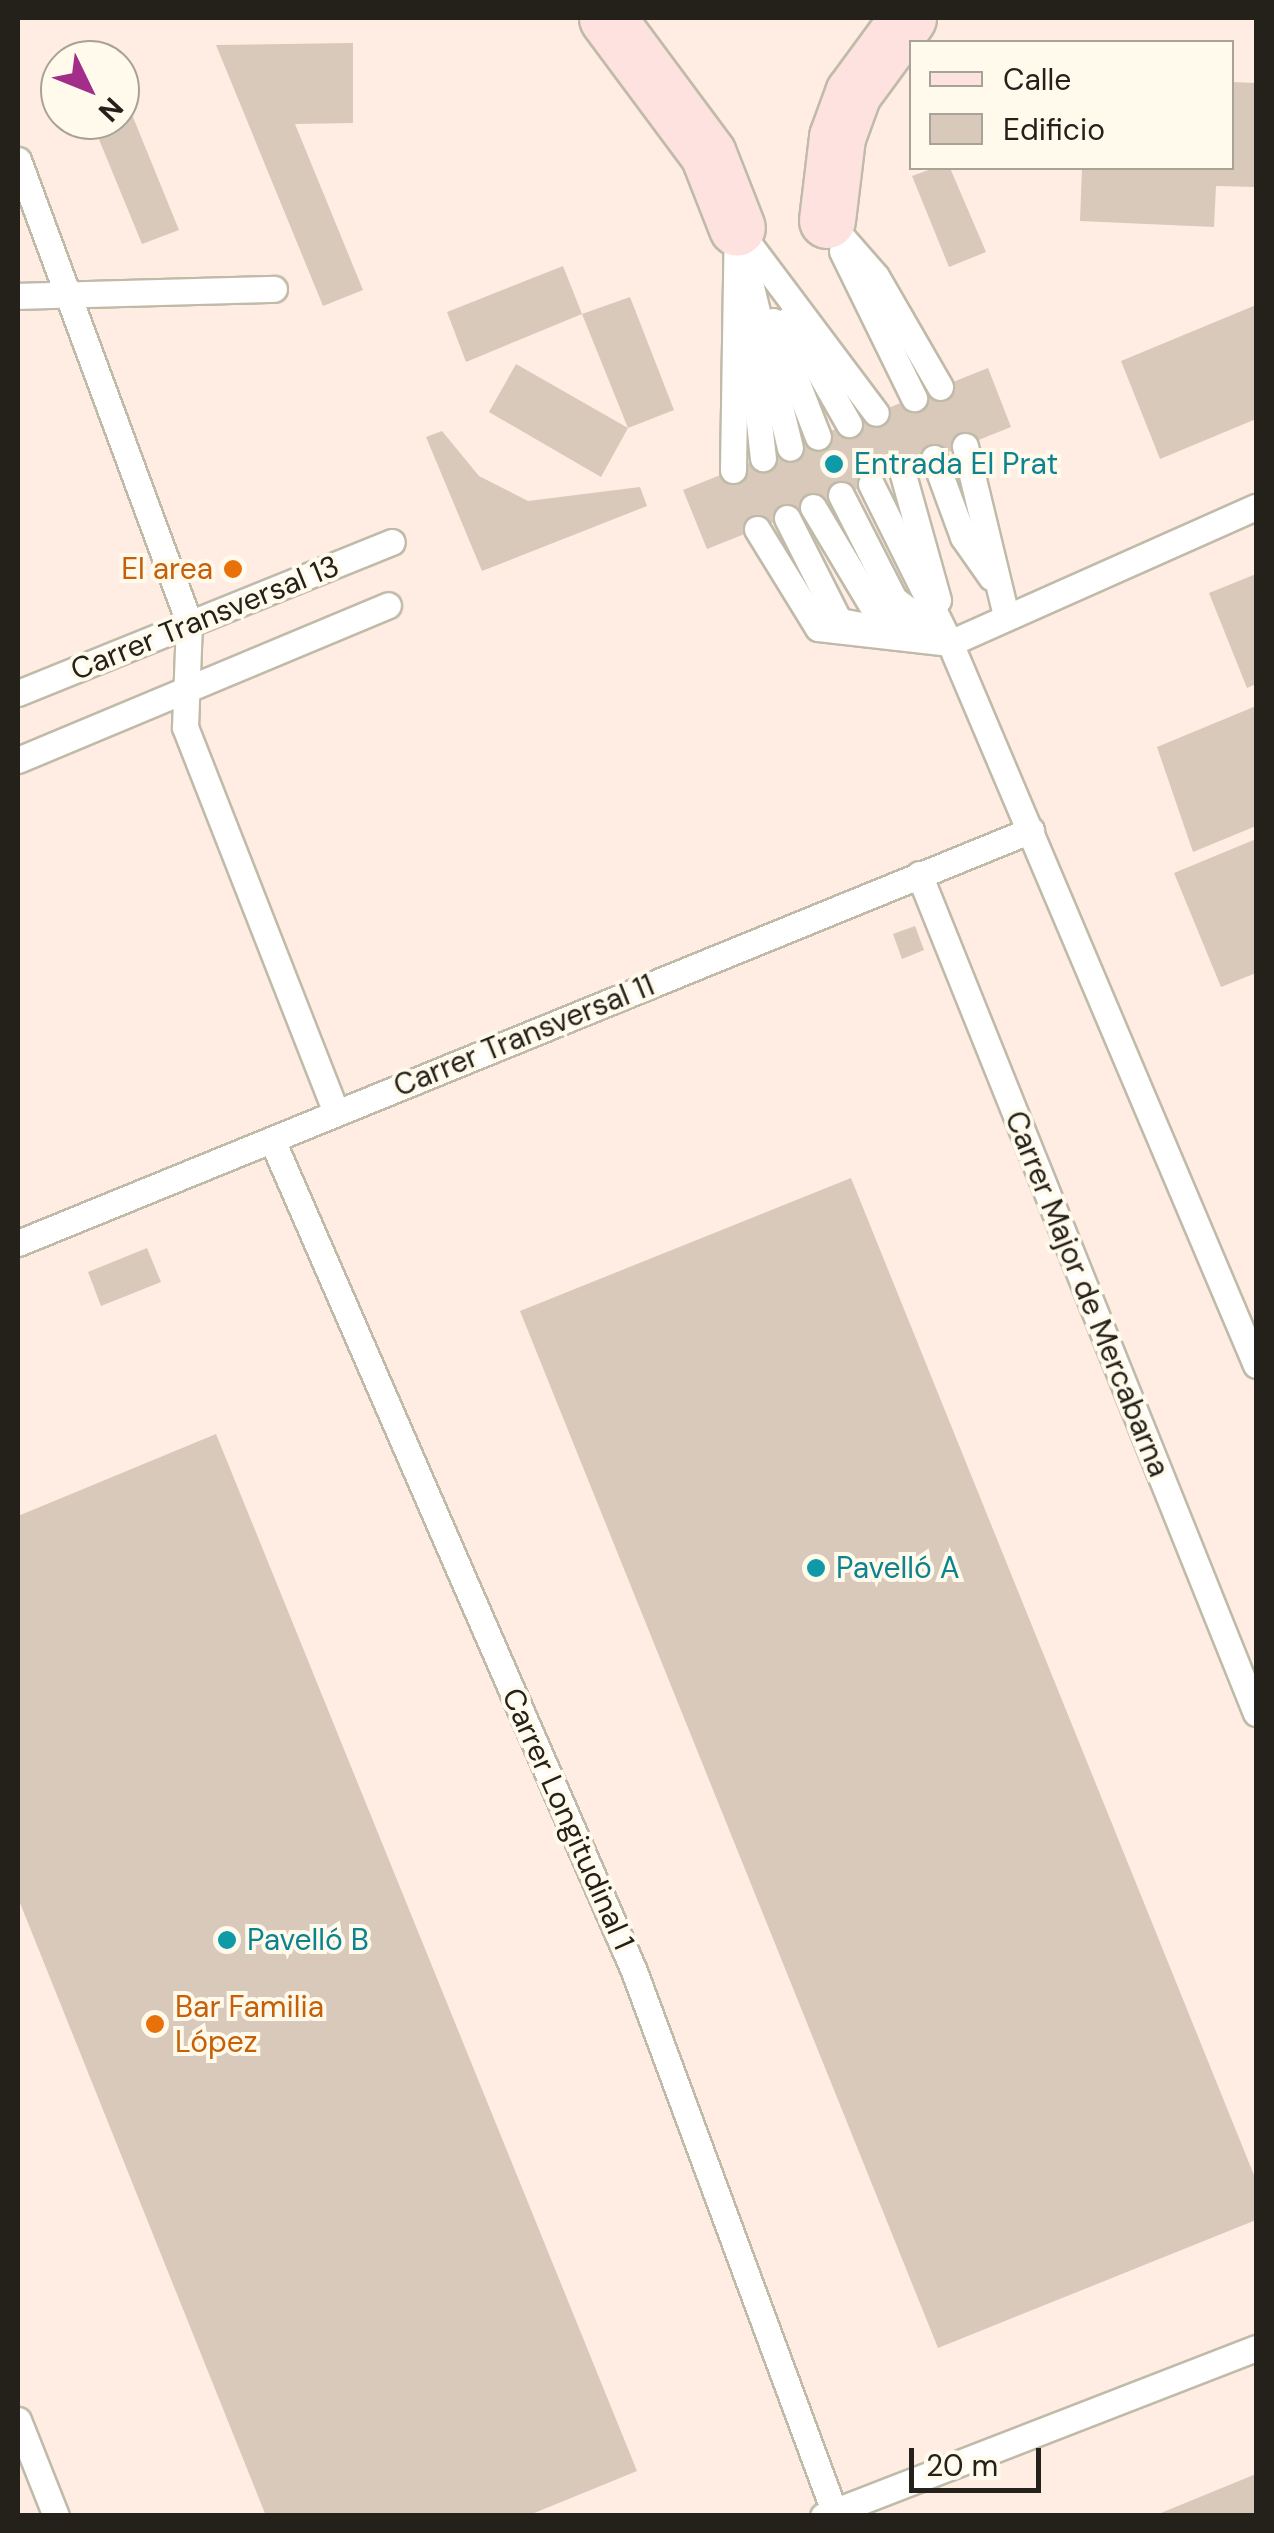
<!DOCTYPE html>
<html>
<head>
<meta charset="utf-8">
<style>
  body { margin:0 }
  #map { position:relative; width:1274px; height:2533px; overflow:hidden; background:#fffaec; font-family:"DM Sans",sans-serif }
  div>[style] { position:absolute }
  .industrial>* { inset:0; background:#ffece3 }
  .building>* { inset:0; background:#d8c9bb }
  .roads { filter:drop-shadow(2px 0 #c0bba9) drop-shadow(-2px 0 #c0bba9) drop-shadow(0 2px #c0bba9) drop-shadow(0 -2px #c0bba9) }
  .lane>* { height:25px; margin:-12.5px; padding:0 12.5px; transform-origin:12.5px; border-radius:12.5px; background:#fff }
  .secondary>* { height:55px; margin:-27.5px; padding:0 27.5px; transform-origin:27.5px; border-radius:27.5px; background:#fde2e0 }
  .dots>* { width:28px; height:28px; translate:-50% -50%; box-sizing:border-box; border:5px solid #fffaec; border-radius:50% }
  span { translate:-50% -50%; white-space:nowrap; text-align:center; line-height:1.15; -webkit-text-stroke:8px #fffaec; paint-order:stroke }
  .culture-label { font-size:30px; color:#0d838f }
  .left { translate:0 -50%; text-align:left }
  .food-label { font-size:30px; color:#c56008 }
  .right { translate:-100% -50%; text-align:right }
  .street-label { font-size:30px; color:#23211a }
  .frame { position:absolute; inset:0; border:20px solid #23211a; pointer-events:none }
  .legend { position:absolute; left:909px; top:40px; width:325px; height:130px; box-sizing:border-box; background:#fffaec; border:2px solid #a7a398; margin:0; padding:12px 18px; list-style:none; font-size:30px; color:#23211a }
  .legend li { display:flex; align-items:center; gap:20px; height:50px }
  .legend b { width:50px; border:2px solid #a7a398 }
  .north { position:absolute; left:40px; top:40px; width:100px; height:100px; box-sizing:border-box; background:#fffaec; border:2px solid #a7a398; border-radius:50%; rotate:133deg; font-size:28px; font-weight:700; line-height:40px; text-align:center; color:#23211a }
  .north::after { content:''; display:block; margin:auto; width:35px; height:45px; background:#a22e89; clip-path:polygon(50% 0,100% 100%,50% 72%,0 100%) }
  .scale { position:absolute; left:909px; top:2448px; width:132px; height:45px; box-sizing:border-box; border:5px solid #23211a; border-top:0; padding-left:12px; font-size:30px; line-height:35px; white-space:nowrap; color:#23211a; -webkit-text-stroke:8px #fffaec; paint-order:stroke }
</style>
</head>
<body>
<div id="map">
  <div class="industrial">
    <i style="clip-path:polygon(evenodd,18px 18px,1256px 18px,1256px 2515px,18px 2515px,18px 18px,912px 42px,1232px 42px,1232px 168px,912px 168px,912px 42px,18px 18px,60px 60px,120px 60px,120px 120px,60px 120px,60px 60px)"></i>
  </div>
  <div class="building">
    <i style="clip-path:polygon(353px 43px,353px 123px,295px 124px,363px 290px,323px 306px,216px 45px)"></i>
    <i style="clip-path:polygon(1232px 82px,1256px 83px,1256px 187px,1216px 186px,1214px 227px,1080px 221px,1082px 168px,1232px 168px)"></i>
    <i style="clip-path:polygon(126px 100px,179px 230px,142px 244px,91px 120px,120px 120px)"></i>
    <i style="clip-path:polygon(934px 168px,950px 168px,986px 252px,949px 267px,912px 176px)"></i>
    <i style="clip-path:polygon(563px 266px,582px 314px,466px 362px,447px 312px)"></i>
    <i style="clip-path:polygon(630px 297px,674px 410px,628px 428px,582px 314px)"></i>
    <i style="clip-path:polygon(1256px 305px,1256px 419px,1160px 459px,1121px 361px)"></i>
    <i style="clip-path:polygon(516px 364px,628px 428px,601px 477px,489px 412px)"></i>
    <i style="clip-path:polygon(988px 368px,1011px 427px,707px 549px,683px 490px)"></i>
    <i style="clip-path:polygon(442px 431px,479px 476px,528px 501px,640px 487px,647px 506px,482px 571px,426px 437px)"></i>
    <i style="clip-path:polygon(1256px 574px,1256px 684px,1247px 688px,1209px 593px)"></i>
    <i style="clip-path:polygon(1256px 706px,1256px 826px,1193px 852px,1157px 747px)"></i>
    <i style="clip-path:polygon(1256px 839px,1256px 973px,1221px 987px,1174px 873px)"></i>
    <i style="clip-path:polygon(915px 926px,924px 950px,902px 959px,893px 934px)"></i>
    <i style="clip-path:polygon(851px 1178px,1256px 2180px,1256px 2220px,938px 2348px,520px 1311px)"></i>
    <i style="clip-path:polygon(147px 1248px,161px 1282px,101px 1306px,88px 1272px)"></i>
    <i style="clip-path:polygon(216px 1434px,637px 2471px,527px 2516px,266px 2516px,18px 1898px,18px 1516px)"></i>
    <i style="clip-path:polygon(1256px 2474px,1256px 2516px,1156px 2516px,1156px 2515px)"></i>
  </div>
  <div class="roads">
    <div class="lane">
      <i style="left:18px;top:160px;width:494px;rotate:69.7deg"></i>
      <i style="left:189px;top:623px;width:104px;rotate:92.2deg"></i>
      <i style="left:185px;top:727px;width:414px;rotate:68.6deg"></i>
      <i style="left:827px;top:220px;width:74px;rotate:48.8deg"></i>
      <i style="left:876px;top:276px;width:128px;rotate:60deg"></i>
      <i style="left:737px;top:228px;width:231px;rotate:53.1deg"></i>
      <i style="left:842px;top:251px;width:164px;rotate:63.9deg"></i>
      <i style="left:745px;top:262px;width:191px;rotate:76.4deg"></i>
      <i style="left:18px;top:296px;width:256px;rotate:-1.6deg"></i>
      <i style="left:789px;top:319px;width:121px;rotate:60.3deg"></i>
      <i style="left:773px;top:321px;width:124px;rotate:68.8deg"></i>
      <i style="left:749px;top:332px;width:127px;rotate:83.7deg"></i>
      <i style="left:965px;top:446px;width:175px;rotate:76.4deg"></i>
      <i style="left:934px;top:458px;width:84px;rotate:69.8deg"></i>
      <i style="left:963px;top:537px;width:49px;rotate:55deg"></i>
      <i style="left:733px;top:470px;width:242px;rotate:-89.1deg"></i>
      <i style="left:902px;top:471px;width:134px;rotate:74.4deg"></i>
      <i style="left:871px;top:484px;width:178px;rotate:63.6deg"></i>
      <i style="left:950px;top:643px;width:784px;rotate:67.03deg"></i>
      <i style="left:841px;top:495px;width:117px;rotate:63deg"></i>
      <i style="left:894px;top:599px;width:36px;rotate:37deg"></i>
      <i style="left:813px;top:507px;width:121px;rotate:59.2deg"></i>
      <i style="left:875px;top:611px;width:51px;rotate:23.1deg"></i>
      <i style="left:787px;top:518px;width:115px;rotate:63.2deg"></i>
      <i style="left:839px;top:621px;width:23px;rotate:10deg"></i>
      <i style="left:757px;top:529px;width:116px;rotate:58.4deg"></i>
      <i style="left:818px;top:628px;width:133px;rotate:6.5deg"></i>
      <i style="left:950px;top:643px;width:335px;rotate:-24deg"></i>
      <i style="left:18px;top:693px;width:403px;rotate:-22deg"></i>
      <i style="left:18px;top:760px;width:401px;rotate:-22.7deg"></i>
      <i style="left:919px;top:874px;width:904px;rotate:68.12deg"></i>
      <i style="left:272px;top:1140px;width:906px;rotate:66.46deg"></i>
      <i style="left:634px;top:1971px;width:576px;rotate:69.68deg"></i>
      <i style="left:18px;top:1243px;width:1094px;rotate:-22.18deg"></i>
      <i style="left:18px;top:2420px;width:103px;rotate:68.4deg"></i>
      <i style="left:823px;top:2516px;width:464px;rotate:-21.2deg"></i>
    </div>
    <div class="secondary">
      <i style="left:607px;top:18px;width:169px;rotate:53.4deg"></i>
      <i style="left:708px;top:154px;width:79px;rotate:68.6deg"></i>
      <i style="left:827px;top:220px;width:84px;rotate:-83.1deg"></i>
      <i style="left:837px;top:137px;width:47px;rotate:-70deg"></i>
      <i style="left:853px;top:93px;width:93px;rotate:-53.7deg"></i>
    </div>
  </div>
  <div class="dots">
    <i style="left:834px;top:464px;background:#0f9aa8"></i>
    <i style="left:233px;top:569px;background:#e8710a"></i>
    <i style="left:816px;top:1568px;background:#0f9aa8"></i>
    <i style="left:227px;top:1940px;background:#0f9aa8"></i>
    <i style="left:155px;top:2024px;background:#e8710a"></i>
  </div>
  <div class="culture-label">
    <span class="left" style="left:854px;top:464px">Entrada El Prat</span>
    <span class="left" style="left:836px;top:1568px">Pavelló A</span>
    <span class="left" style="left:247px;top:1940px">Pavelló B</span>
  </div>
  <div class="food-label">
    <span class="right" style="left:213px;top:569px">El area</span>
    <span class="left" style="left:175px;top:2024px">Bar Familia<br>López</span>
  </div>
  <div class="street-label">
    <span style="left:205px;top:618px;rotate:-22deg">Carrer Transversal 13</span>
    <span style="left:524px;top:1036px;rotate:-22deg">Carrer Transversal 11</span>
    <span style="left:1087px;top:1294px;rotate:68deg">Carrer Major de Mercabarna</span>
    <span style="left:568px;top:1819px;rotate:66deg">Carrer Longitudinal 1</span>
  </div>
  <div class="frame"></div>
  <ul class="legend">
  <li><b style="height:12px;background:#fde2e0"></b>Calle</li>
  <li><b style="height:28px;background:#d8c9bb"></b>Edificio</li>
  </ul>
  <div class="north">N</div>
  <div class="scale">20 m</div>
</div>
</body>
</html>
